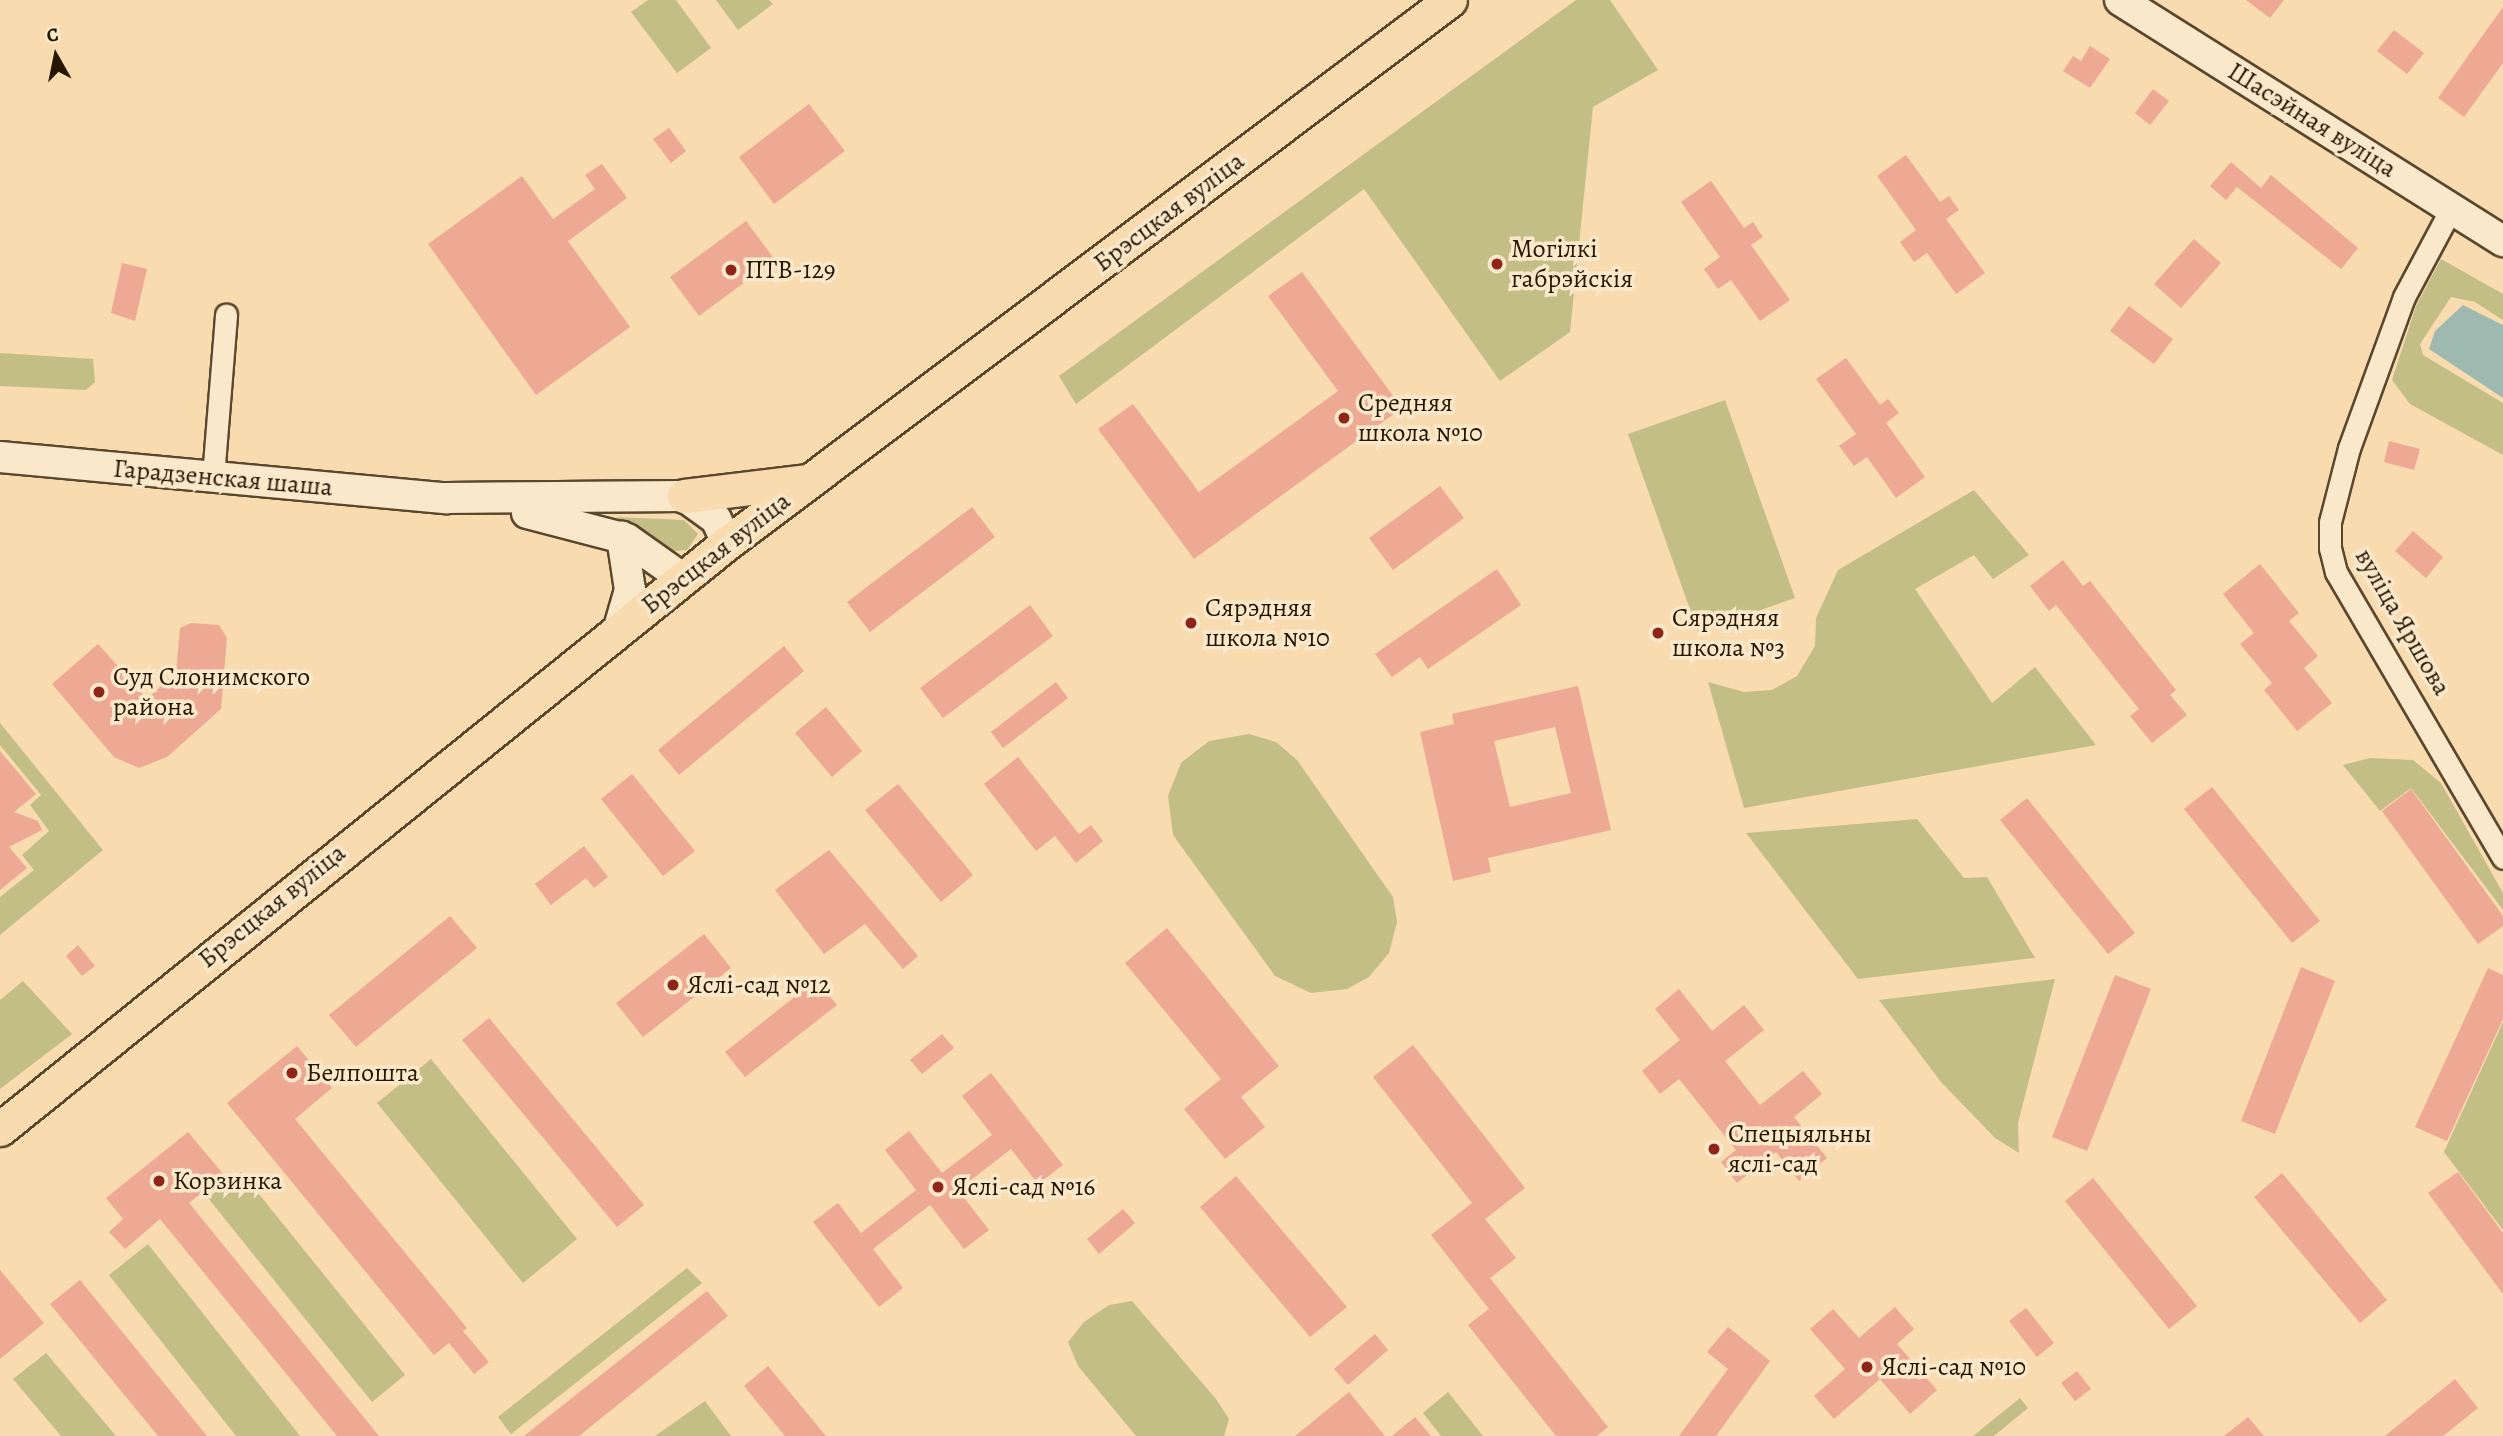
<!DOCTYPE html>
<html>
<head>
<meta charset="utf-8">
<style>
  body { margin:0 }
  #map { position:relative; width:2503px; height:1436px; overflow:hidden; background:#f8dbaf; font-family:Alegreya,serif }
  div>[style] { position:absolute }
  .green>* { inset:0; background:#c3be86 }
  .water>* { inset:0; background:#9ebab0 }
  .building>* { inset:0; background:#eda994 }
  .roads { filter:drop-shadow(2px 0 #5a472c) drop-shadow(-2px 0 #5a472c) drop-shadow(0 2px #5a472c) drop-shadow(0 -2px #5a472c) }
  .street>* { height:21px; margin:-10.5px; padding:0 10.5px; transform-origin:10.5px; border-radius:10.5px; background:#fae8cb }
  .secondary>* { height:30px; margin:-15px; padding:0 15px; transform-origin:15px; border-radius:15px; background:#fae8cb }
  .primary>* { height:33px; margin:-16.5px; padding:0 16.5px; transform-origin:16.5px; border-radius:16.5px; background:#f8dbaf }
  .dots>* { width:19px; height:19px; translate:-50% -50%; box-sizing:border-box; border:4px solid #fae8cb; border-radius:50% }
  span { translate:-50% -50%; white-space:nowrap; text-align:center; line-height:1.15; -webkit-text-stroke:7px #fae8cb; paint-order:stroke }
  .street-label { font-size:26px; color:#261600 }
  .poi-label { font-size:26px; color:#261600 }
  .left { translate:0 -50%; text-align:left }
  .north { position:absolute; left:21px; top:21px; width:70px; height:70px; -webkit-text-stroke:5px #fae8cb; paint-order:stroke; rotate:351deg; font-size:19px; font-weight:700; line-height:28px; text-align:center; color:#261600 }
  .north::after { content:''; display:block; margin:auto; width:24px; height:32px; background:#261600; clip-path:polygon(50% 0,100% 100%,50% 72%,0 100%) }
</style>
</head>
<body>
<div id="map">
  <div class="green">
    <i style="clip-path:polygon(648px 0,676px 0,711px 48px,677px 73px,631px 12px)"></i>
    <i style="clip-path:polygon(716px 0,769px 0,773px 4px,738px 30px)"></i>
    <i style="clip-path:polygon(1576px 0,1610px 0,1658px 70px,1593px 107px,1570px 332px,1500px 381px,1364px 189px,1076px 404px,1059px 376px)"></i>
    <i style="clip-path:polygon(2441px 259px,2503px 294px,2503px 320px,2475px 302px,2451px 297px,2420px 344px,2423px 355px,2503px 403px,2503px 455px,2410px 404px,2392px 380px,2416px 306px)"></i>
    <i style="clip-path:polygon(0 353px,93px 359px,95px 382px,86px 390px,0 386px)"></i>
    <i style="clip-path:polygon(1725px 400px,1795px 598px,1698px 632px,1628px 434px)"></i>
    <i style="clip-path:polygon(1974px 490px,2029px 555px,1993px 579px,1974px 555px,1915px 589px,1992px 703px,2035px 667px,2096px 745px,1744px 808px,1708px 682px,1744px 692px,1772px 690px,1797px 676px,1815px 646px,1816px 618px,1838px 570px)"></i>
    <i style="clip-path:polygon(616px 517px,684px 520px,698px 534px,687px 550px,667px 552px)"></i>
    <i style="clip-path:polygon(0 723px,103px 850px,0 935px,0 897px,34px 870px,22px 855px,49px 831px,30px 805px,41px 795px,0 745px)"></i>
    <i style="clip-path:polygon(1249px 734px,1276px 742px,1297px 760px,1393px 897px,1397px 922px,1389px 953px,1369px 977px,1347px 989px,1311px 993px,1275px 976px,1173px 835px,1168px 796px,1181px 763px,1209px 741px)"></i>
    <i style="clip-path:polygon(2370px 758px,2413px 760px,2441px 783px,2503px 893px,2503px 910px,2411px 788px,2380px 811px,2343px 765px)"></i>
    <i style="clip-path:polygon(1917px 819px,1964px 878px,1987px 877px,2035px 958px,1858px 979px,1746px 833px)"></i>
    <i style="clip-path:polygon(2055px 979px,2018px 1123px,2019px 1153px,1995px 1138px,1941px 1082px,1879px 1000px)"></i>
    <i style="clip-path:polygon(23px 981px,72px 1034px,0 1089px,0 1000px)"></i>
    <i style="clip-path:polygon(2503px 1022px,2503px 1230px,2444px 1152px)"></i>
    <i style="clip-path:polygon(431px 1059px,577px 1239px,523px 1283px,377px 1103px)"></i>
    <i style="clip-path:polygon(241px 1172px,405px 1375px,372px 1402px,208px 1198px)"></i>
    <i style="clip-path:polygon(148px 1244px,300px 1436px,236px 1436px,109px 1275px)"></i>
    <i style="clip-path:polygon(687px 1268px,702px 1283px,511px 1434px,498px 1417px)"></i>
    <i style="clip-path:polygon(1132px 1301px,1216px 1399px,1229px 1419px,1224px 1436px,1136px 1436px,1078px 1366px,1068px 1342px,1084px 1322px,1109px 1305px)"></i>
    <i style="clip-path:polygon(46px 1353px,116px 1436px,61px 1436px,13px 1379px)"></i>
    <i style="clip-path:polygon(1448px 1392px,1483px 1436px,1441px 1436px,1423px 1413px)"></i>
    <i style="clip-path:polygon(2020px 1398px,2028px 1408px,1994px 1436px,1973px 1436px)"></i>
    <i style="clip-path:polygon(705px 1401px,731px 1436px,655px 1436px)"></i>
  </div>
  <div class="water">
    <i style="clip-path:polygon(2463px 305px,2503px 325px,2503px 398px,2429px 349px,2435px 331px)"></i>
  </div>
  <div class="building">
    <i style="clip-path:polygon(2246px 0,2284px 0,2270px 18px)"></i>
    <i style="clip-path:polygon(2503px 7px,2503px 63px,2464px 117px,2438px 98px)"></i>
    <i style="clip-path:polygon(2394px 30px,2424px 53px,2407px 74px,2377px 51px)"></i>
    <i style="clip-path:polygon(2090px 46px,2110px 59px,2090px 88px,2063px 71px,2073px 56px,2081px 61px)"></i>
    <i style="clip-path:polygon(2153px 89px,2169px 101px,2150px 125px,2135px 113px)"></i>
    <i style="clip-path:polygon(809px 104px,845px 151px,774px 204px,739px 157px)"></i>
    <i style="clip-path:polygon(669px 128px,686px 151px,671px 163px,653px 139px)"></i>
    <i style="clip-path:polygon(1906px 155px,1940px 202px,1949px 196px,1959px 210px,1946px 219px,1985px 273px,1956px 294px,1927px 253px,1914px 262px,1900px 242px,1916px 230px,1877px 176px)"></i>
    <i style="clip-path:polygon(2231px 162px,2261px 188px,2271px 175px,2358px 248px,2341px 269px,2237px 187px,2226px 200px,2210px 186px)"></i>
    <i style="clip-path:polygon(602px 164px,627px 198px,568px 241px,630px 327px,536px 395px,428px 244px,522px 176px,553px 219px,595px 189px,585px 175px)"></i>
    <i style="clip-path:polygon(1711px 181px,1744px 228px,1753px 222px,1763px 237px,1751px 245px,1790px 300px,1760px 321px,1731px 280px,1718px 289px,1704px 269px,1720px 257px,1681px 202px)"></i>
    <i style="clip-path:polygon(746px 221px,775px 260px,699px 316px,670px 277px)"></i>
    <i style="clip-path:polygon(2194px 239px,2221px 263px,2181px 308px,2154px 284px)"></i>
    <i style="clip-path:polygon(122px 263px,147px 269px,135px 321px,111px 313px)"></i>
    <i style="clip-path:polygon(1302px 272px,1402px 408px,1194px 559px,1098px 429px,1133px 404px,1199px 492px,1338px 391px,1268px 296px)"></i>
    <i style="clip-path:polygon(2129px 306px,2173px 339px,2154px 364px,2110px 331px)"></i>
    <i style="clip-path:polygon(1846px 358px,1880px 405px,1888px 399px,1899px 413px,1886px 423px,1925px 477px,1896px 498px,1867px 457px,1854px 466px,1839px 446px,1856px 434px,1816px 379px)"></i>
    <i style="clip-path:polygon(2389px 441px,2420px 449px,2414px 470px,2384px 462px)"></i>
    <i style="clip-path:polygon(1440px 486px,1464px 518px,1393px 570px,1369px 538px)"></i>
    <i style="clip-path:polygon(972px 507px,995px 537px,870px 632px,847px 602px)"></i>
    <i style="clip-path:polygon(2413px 531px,2443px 557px,2426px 578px,2395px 551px)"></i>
    <i style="clip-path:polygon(2063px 560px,2083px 586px,2090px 581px,2176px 690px,2170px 695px,2187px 715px,2152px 743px,2130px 716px,2139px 709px,2056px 605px,2049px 611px,2030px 586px)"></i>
    <i style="clip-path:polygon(2260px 564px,2299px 613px,2289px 621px,2318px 656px,2304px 668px,2332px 703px,2297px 731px,2264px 690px,2272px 683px,2240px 644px,2254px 633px,2223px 594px)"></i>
    <i style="clip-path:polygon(1497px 569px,1521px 605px,1428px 669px,1420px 657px,1392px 677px,1375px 654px)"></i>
    <i style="clip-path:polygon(1030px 605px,1053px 636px,943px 718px,920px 688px)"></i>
    <i style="clip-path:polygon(191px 623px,219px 625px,227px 638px,221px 709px,167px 757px,139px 768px,114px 757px,52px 684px,98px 644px,147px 699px,176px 672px,180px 628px)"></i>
    <i style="clip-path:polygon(784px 646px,804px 671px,679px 775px,658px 750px)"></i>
    <i style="clip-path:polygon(1056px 682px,1068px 698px,1003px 748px,991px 732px)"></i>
    <i style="clip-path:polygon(evenodd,1578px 686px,1611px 830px,1488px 858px,1491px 872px,1453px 881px,1420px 732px,1454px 724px,1452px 714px,1578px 686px,1555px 727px,1571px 793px,1510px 807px,1494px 741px,1555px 727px)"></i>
    <i style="clip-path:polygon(826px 707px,862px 751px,832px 777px,795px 733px)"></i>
    <i style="clip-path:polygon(0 751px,36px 794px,14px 812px,38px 821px,42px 830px,9px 847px,27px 868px,0 890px)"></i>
    <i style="clip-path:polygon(1018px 757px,1079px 834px,1091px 825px,1103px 841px,1076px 863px,1055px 836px,1036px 851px,984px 784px)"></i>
    <i style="clip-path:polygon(632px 774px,695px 851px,663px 876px,601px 799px)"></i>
    <i style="clip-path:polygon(898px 784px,973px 875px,941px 902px,865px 810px)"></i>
    <i style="clip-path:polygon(2212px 787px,2320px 921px,2292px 943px,2184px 809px)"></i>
    <i style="clip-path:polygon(2411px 789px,2503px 916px,2503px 926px,2478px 944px,2382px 811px)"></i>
    <i style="clip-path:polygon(2027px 798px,2135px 933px,2108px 954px,2000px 820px)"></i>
    <i style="clip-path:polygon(584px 846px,608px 877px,594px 888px,586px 878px,551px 905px,535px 884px)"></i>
    <i style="clip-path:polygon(829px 850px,918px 956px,903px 969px,865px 924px,824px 954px,775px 890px)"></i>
    <i style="clip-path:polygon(450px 916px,477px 948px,356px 1047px,329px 1015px)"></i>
    <i style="clip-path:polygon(1167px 928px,1279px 1066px,1241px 1097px,1265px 1127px,1225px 1159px,1184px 1109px,1221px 1079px,1125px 963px)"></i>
    <i style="clip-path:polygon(704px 934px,731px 968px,643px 1037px,616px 1003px)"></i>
    <i style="clip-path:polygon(78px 945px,95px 966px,82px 976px,66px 956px)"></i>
    <i style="clip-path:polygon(2301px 967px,2335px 981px,2275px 1134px,2241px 1121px)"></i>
    <i style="clip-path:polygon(2488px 968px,2503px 975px,2503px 1019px,2447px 1141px,2415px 1127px)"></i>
    <i style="clip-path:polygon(2115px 975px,2151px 989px,2087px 1151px,2052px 1137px)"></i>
    <i style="clip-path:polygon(816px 980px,837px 1005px,745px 1077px,725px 1052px)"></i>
    <i style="clip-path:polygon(1679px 989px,1712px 1031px,1744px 1005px,1764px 1030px,1725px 1061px,1760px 1105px,1803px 1071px,1822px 1094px,1794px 1117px,1827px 1158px,1799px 1181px,1776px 1152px,1737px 1183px,1721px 1162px,1736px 1150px,1679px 1079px,1660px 1094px,1642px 1071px,1680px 1040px,1655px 1009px)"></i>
    <i style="clip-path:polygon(489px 1018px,644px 1205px,617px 1227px,462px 1040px)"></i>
    <i style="clip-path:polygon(942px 1034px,954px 1048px,922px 1074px,910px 1060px)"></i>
    <i style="clip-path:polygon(1413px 1045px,1525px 1188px,1485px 1219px,1516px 1258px,1490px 1278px,1608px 1427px,1597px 1436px,1556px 1436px,1468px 1325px,1489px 1309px,1431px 1235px,1472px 1203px,1373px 1077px)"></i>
    <i style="clip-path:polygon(297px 1046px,332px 1088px,295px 1119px,467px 1328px,463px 1331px,489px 1362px,474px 1374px,449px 1343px,434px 1355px,227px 1103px)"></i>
    <i style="clip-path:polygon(991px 1073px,1063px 1165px,1038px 1184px,1011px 1149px,958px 1190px,989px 1230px,964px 1249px,930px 1205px,873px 1249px,903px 1288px,879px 1307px,813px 1222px,838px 1203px,861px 1233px,916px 1190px,885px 1150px,909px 1131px,942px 1173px,992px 1135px,962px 1096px)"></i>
    <i style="clip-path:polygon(188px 1132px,224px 1175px,189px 1203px,379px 1436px,337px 1436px,160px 1219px,125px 1249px,109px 1232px,123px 1219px,106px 1198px)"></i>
    <i style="clip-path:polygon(2458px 1172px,2503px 1233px,2503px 1294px,2428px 1193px)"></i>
    <i style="clip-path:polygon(2282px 1173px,2387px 1300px,2360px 1323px,2254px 1197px)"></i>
    <i style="clip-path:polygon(1236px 1176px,1347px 1307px,1310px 1337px,1200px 1207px)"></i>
    <i style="clip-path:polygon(2093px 1178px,2197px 1306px,2169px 1329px,2065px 1201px)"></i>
    <i style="clip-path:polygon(1123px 1209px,1135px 1223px,1099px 1254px,1087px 1239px)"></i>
    <i style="clip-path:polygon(0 1270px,44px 1323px,0 1359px)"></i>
    <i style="clip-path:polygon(80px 1280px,207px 1436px,158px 1436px,50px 1304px)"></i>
    <i style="clip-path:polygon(707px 1291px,728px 1316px,579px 1436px,524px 1436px)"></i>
    <i style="clip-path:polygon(1895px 1307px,1914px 1329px,1897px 1344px,1937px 1390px,1910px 1414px,1880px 1379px,1834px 1419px,1814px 1396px,1845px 1369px,1810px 1329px,1833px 1309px,1859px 1338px)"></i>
    <i style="clip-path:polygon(2026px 1308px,2054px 1343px,2037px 1357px,2009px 1321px)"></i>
    <i style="clip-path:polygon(1728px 1327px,1770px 1361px,1716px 1436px,1679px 1436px,1728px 1369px,1707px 1352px)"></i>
    <i style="clip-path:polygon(1375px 1334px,1388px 1350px,1348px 1385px,1334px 1369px)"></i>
    <i style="clip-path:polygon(768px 1366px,826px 1436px,785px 1436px,744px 1386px)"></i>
    <i style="clip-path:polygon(2077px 1371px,2091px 1389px,2075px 1401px,2061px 1383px)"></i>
    <i style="clip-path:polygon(2455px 1379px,2478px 1408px,2443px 1436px,2385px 1436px)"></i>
    <i style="clip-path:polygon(1349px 1392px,1385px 1436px,1295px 1436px)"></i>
    <i style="clip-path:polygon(1415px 1417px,1431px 1436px,1392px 1436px)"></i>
    <i style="clip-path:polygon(2248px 1417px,2264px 1436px,2224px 1436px)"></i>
  </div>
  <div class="roads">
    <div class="street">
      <i style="left:2452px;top:207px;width:102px;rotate:118.1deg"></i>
      <i style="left:2404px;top:297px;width:161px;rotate:110deg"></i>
      <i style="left:2349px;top:448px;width:76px;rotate:104.4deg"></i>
      <i style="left:2330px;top:522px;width:26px;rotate:90deg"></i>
      <i style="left:2330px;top:548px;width:25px;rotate:76deg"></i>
      <i style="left:2336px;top:572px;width:331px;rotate:59.7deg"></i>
      <i style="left:213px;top:477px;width:163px;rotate:-85.4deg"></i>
    </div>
    <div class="secondary">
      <i style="left:2120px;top:0;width:453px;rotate:32.2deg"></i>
      <i style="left:0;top:457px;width:448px;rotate:5.3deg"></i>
      <i style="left:446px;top:498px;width:238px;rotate:-0.5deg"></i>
      <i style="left:684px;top:496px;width:39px;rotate:36deg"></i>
      <i style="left:716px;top:519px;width:26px;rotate:65deg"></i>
      <i style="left:527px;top:513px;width:103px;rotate:14.6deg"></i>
      <i style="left:627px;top:539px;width:67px;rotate:35.3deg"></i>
      <i style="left:619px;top:628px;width:40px;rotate:-74deg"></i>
      <i style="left:630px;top:590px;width:54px;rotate:-98.6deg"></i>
    </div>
    <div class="primary">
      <i style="left:684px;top:496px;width:123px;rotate:-7deg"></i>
      <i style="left:0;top:1129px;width:934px;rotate:-38.87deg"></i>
      <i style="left:727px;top:543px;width:904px;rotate:-36.91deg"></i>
    </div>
  </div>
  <div class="dots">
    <i style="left:1497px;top:264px;background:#8f2418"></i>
    <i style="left:731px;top:270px;background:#8f2418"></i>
    <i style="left:1344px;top:418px;background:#8f2418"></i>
    <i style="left:1191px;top:623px;background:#8f2418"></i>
    <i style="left:1658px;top:633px;background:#8f2418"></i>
    <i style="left:99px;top:692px;background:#8f2418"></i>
    <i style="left:673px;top:985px;background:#8f2418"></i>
    <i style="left:292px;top:1073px;background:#8f2418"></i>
    <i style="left:1714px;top:1149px;background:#8f2418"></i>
    <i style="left:159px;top:1181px;background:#8f2418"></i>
    <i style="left:938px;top:1187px;background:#8f2418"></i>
    <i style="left:1867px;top:1367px;background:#8f2418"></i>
  </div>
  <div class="street-label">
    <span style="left:2312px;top:120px;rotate:32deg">Шасэйная вуліца</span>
    <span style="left:1169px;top:212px;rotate:-37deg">Брэсцкая вуліца</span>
    <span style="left:223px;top:478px;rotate:5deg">Гарадзенская шаша</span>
    <span style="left:716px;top:553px;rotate:-38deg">Брэсцкая вуліца</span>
    <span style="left:2403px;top:622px;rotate:60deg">вуліца Яршова</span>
    <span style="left:272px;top:906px;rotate:-39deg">Брэсцкая вуліца</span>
  </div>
  <div class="poi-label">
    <span class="left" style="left:1511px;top:264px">Могілкі<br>габрэйскія</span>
    <span class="left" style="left:745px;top:270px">ПТВ-129</span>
    <span class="left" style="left:1358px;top:418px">Средняя<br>школа №10</span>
    <span class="left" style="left:1205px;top:623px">Сярэдняя<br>школа №10</span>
    <span class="left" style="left:1672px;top:633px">Сярэдняя<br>школа №3</span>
    <span class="left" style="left:113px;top:692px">Суд Слонимского<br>района</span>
    <span class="left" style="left:687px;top:985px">Яслі-сад №12</span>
    <span class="left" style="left:306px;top:1073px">Белпошта</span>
    <span class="left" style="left:1728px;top:1149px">Спецыяльны<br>яслі-сад</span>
    <span class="left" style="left:173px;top:1181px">Корзинка</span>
    <span class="left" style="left:952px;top:1187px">Яслі-сад №16</span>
    <span class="left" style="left:1881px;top:1367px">Яслі-сад №10</span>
  </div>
  <div class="north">С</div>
</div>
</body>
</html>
